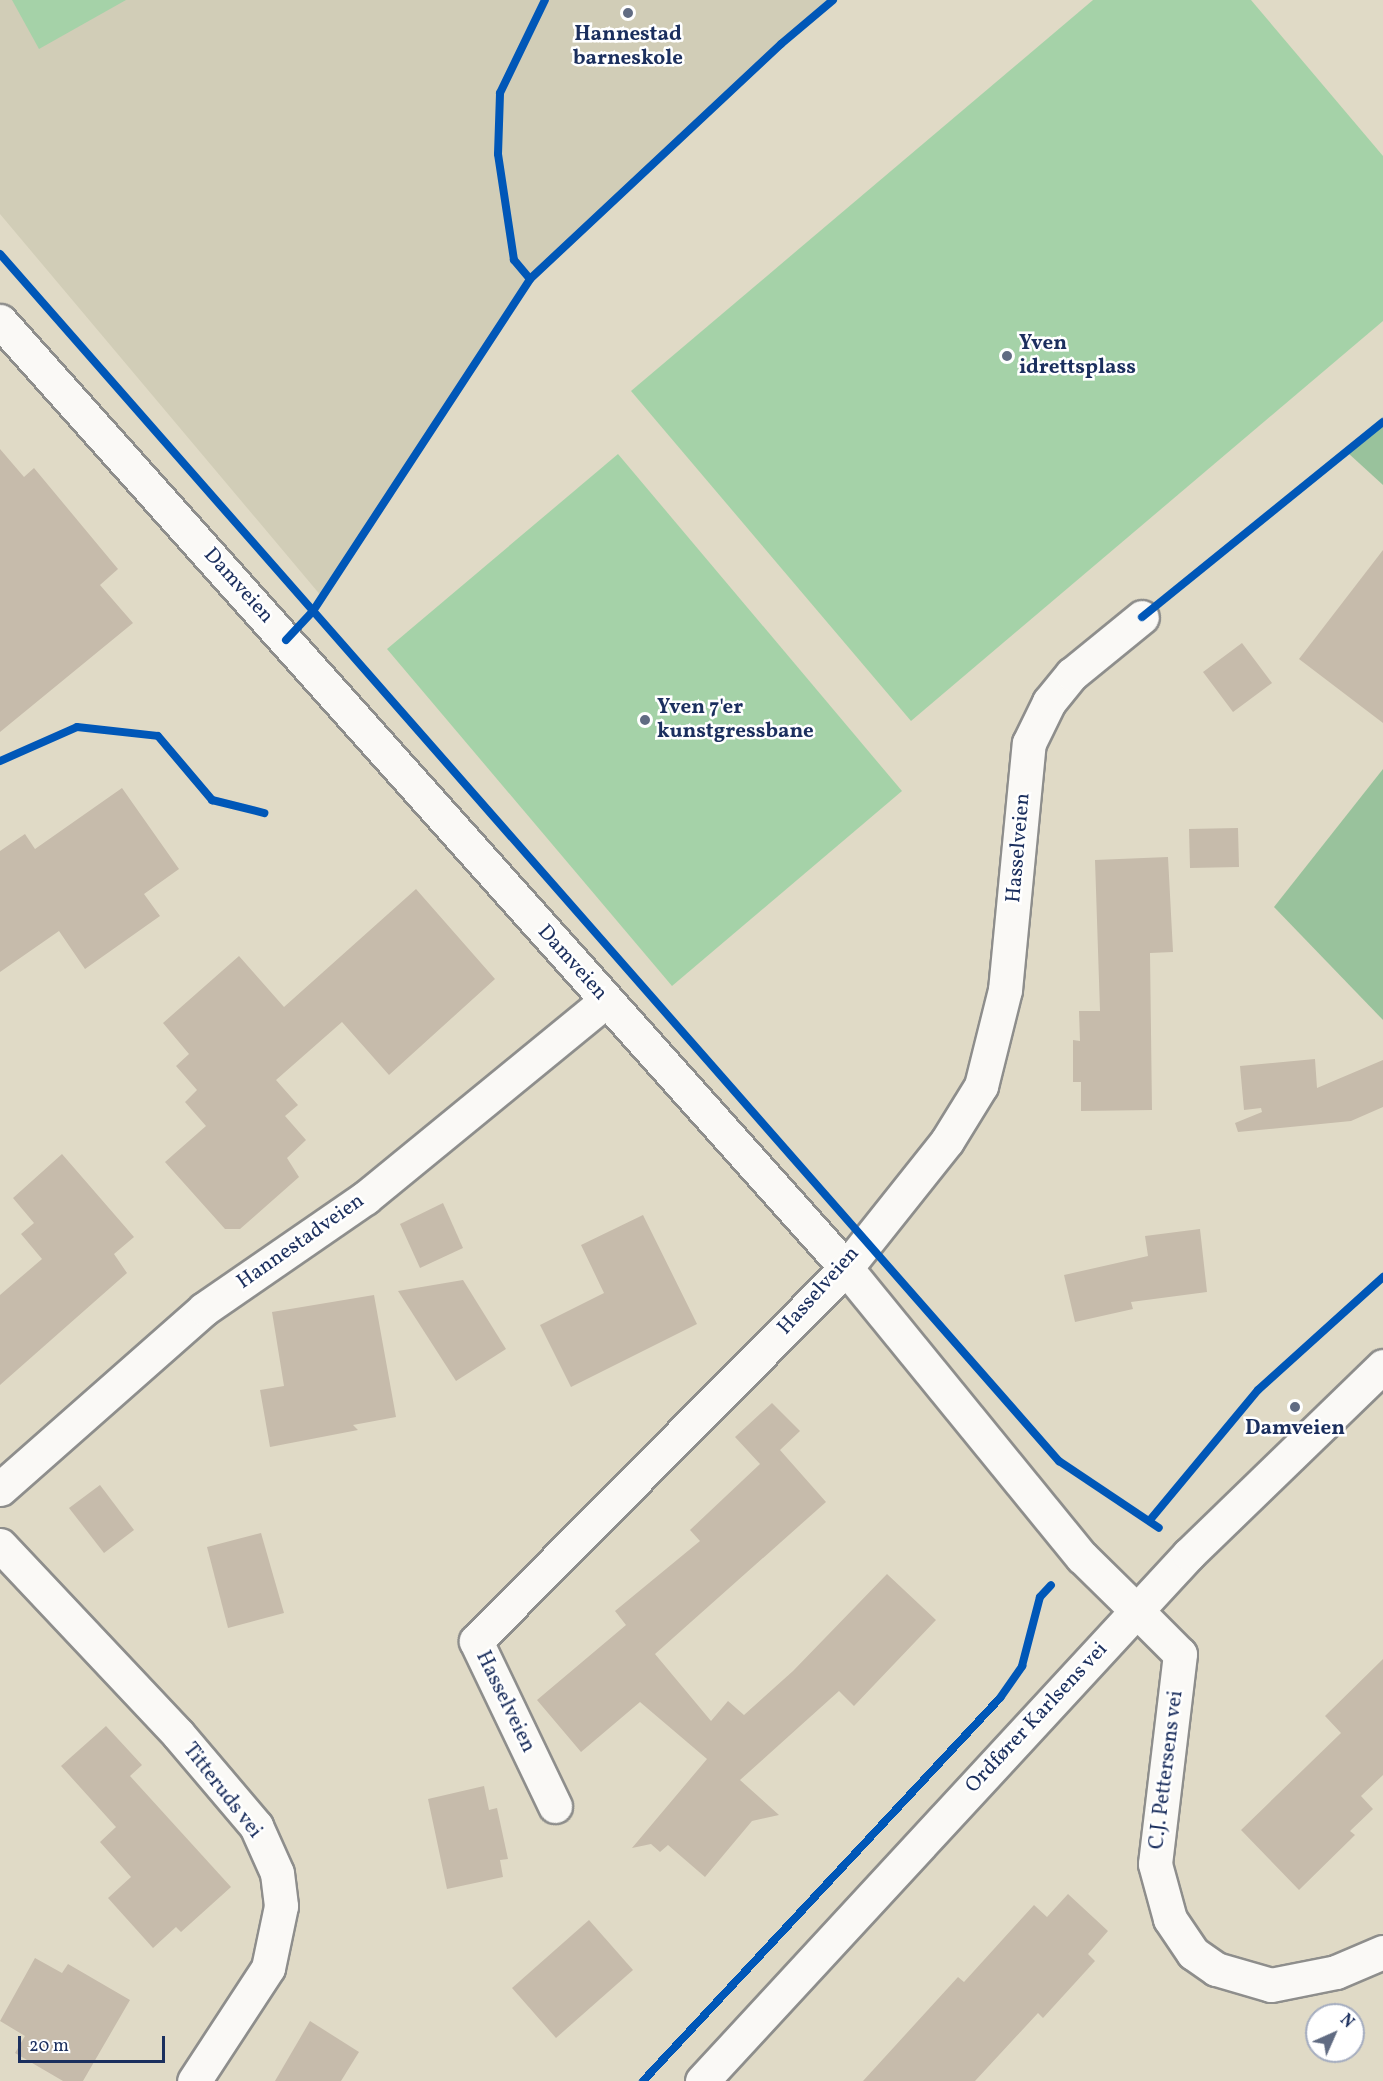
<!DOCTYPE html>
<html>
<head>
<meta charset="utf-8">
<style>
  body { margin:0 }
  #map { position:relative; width:1383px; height:2081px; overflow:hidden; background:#e0dac6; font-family:Vollkorn,serif }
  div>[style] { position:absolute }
  .built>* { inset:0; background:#d1cdb7 }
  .green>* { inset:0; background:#a5d2a8 }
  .forest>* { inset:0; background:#99c29c }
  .building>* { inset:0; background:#c6bbab }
  .roads { filter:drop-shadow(2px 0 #8e8e8c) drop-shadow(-2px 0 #8e8e8c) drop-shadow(0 2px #8e8e8c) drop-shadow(0 -2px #8e8e8c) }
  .minor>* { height:33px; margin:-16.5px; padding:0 16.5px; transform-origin:16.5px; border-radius:16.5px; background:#faf9f6 }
  .tertiary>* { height:33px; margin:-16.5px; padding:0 16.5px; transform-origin:16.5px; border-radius:16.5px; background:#faf9f6 }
  .cycleway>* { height:8px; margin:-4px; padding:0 4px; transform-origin:4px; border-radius:4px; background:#0057b8 }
  .dots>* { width:16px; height:16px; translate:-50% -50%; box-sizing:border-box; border:3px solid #fff; border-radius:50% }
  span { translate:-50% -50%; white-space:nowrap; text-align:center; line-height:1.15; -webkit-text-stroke:5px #fff; paint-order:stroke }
  .poi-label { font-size:21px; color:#1b2f5e; font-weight:700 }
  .left { translate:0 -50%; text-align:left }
  .street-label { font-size:21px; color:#1b2f5e }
  .north { position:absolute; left:1305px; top:2003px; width:60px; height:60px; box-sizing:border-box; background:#fff; border:2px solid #a4acbf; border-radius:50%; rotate:45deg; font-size:16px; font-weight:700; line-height:24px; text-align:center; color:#1b2f5e }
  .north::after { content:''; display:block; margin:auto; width:21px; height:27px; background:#606b82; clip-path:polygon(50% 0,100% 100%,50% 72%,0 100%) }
  .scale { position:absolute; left:18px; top:2036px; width:147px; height:27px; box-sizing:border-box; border:3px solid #1b2f5e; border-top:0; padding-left:8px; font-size:18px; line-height:21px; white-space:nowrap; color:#1b2f5e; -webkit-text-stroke:4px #fff; paint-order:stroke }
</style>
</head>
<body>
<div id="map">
  <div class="built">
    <i style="clip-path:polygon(0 0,833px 0,781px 44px,530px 279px,322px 597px,0 214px)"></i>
  </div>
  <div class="green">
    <i style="clip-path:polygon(12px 0,126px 0,39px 49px)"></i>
    <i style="clip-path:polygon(1093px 0,1251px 0,1383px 156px,1383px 321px,911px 721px,631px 391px)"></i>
    <i style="clip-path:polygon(618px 454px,902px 791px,672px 986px,387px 649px)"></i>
  </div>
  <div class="forest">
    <i style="clip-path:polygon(1383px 425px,1383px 485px,1348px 453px)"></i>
    <i style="clip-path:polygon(1383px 769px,1383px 1020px,1274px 907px)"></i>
  </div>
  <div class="building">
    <i style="clip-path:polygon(0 449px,24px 477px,34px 468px,118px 569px,100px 585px,133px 623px,0 732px)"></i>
    <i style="clip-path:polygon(1383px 550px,1383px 723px,1299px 659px)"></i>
    <i style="clip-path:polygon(1242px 643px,1272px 683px,1233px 712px,1203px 672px)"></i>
    <i style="clip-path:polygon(122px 788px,179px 869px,144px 894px,160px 916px,85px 969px,59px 931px,0 972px,0 851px,25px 834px,35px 849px)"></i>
    <i style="clip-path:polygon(1238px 828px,1239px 867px,1190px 868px,1189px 829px)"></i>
    <i style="clip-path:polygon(1168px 857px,1173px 952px,1150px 953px,1152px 1110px,1081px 1111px,1081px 1082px,1073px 1082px,1073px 1040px,1080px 1041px,1079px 1011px,1100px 1011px,1095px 860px)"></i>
    <i style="clip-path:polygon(416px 889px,495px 979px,389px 1075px,342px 1022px,276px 1080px,298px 1105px,285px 1116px,306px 1140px,287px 1158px,299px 1177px,240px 1229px,225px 1229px,165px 1162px,206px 1126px,185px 1102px,197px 1090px,176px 1066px,189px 1054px,163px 1023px,239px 956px,284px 1007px)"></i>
    <i style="clip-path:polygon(1315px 1059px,1317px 1088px,1383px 1060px,1383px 1107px,1351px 1121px,1238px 1132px,1235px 1123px,1262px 1112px,1261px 1108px,1244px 1110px,1240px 1066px)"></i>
    <i style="clip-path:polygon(62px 1154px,134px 1237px,114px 1254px,127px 1273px,0 1385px,0 1295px,42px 1259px,21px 1234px,34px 1223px,13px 1198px)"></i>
    <i style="clip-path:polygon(443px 1203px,463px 1248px,420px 1268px,400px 1224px)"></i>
    <i style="clip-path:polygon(643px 1215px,697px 1324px,571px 1387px,540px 1325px,604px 1293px,581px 1245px)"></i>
    <i style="clip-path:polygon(1200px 1229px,1207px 1292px,1131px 1302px,1133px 1309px,1075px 1322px,1064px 1275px,1148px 1256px,1145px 1236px)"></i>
    <i style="clip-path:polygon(463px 1280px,506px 1349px,456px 1381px,398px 1291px)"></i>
    <i style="clip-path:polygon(374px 1295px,396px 1417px,353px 1425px,358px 1430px,270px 1447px,260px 1390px,284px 1386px,272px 1312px)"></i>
    <i style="clip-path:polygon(772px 1403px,800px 1431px,780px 1450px,826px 1502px,655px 1654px,711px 1721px,728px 1701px,744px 1715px,793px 1671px,887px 1574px,936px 1620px,854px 1706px,839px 1691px,740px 1780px,779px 1815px,752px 1821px,705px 1877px,668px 1845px,660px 1852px,651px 1844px,632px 1848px,707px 1759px,640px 1702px,581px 1752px,537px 1700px,626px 1625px,615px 1611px,700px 1541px,690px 1530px,760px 1464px,735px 1437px)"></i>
    <i style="clip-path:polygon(100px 1485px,134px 1530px,104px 1553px,69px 1508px)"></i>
    <i style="clip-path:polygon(261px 1533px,284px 1613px,228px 1628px,207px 1547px)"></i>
    <i style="clip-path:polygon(1383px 1659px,1383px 1775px,1361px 1796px,1373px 1809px,1350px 1831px,1355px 1835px,1299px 1890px,1241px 1830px,1341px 1733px,1325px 1716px)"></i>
    <i style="clip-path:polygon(106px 1726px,142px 1765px,130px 1776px,231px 1887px,181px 1932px,176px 1927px,153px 1948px,108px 1898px,131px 1877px,100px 1842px,116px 1827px,61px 1766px)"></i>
    <i style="clip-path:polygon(484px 1786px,489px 1810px,497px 1808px,508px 1859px,500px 1860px,503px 1877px,447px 1889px,428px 1799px)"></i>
    <i style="clip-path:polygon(1068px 1894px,1108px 1931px,1088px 1954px,1095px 1961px,1043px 2018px,1038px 2013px,975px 2081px,863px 2081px,958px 1977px,964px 1982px,1034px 1905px,1047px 1917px)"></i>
    <i style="clip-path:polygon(589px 1920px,633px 1970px,556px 2038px,512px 1988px)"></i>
    <i style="clip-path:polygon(35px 1958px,62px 1973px,68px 1964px,130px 2000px,83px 2081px,63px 2081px,15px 2053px,25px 2036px,0 2021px)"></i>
    <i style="clip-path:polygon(310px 2021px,359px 2052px,341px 2081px,275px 2081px)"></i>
  </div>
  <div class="roads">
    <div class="minor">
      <i style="left:0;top:1489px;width:272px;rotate:-41.4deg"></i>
      <i style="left:204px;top:1309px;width:196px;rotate:-34.6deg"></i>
      <i style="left:365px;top:1198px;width:311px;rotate:-39.3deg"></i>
      <i style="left:0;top:1545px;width:260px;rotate:46.7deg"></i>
      <i style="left:178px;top:1734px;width:121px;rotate:49.7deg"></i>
      <i style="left:256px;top:1826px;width:51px;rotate:65.9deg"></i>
      <i style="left:277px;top:1873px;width:33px;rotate:83deg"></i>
      <i style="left:281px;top:1906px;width:63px;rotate:101.8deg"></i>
      <i style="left:268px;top:1968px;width:135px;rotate:123.2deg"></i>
      <i style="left:1136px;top:1610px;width:62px;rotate:45deg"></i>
      <i style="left:1180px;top:1654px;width:211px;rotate:96.8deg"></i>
      <i style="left:1155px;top:1864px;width:57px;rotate:74.7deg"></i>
      <i style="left:1170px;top:1919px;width:41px;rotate:55.9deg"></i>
      <i style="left:1193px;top:1953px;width:28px;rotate:35deg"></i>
      <i style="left:1216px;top:1969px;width:57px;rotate:16.2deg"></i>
      <i style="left:1271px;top:1985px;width:66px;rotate:-11.3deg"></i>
      <i style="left:1336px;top:1972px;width:51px;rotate:-23.1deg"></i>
      <i style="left:555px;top:1806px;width:183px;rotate:-115.6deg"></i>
      <i style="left:476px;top:1641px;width:525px;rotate:-45.23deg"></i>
      <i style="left:846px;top:1268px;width:162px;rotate:-51.5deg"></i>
      <i style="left:947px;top:1141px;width:65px;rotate:-58.3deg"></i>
      <i style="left:981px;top:1086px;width:99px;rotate:-76deg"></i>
      <i style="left:1005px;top:990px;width:248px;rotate:-84.5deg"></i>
      <i style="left:1029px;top:743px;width:46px;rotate:-64deg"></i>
      <i style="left:1049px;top:702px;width:36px;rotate:-51deg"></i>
      <i style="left:1072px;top:674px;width:90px;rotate:-39.2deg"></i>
    </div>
    <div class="tertiary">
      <i style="left:0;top:321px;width:1270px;rotate:48.22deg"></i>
      <i style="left:846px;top:1268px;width:373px;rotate:50.8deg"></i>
      <i style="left:1082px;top:1557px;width:76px;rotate:44.5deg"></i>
      <i style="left:702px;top:2081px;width:718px;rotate:-47.26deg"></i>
      <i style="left:1189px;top:1554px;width:270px;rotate:-44.1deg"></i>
    </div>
  </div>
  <div class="cycleway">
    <i style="left:0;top:254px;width:1606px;rotate:48.74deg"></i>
    <i style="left:1059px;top:1461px;width:120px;rotate:33.8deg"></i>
    <i style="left:530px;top:279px;width:25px;rotate:-130deg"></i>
    <i style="left:514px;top:260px;width:107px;rotate:-98.6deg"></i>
    <i style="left:498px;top:154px;width:61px;rotate:-88.1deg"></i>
    <i style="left:500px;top:93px;width:103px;rotate:-64.2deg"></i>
    <i style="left:1142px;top:617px;width:310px;rotate:-39deg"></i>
    <i style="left:286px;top:640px;width:40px;rotate:-47deg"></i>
    <i style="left:313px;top:611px;width:397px;rotate:-56.8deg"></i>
    <i style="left:530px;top:279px;width:344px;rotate:-43.1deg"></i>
    <i style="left:781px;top:44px;width:68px;rotate:-40.2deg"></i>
    <i style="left:0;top:761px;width:84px;rotate:-23.8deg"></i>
    <i style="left:77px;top:727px;width:81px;rotate:6.3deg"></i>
    <i style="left:158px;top:736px;width:84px;rotate:49.8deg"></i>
    <i style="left:212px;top:800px;width:54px;rotate:14deg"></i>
    <i style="left:1150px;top:1520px;width:169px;rotate:-50.3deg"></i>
    <i style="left:1258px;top:1390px;width:169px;rotate:-42.1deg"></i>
    <i style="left:643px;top:2081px;width:524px;rotate:-47.01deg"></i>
    <i style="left:1000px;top:1698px;width:39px;rotate:-55deg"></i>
    <i style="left:1022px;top:1666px;width:71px;rotate:-75.4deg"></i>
    <i style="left:1040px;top:1597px;width:16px;rotate:-47deg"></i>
  </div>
  <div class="dots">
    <i style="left:628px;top:13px;background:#606b82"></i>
    <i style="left:1007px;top:356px;background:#606b82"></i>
    <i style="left:645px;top:720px;background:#606b82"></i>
    <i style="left:1295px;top:1407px;background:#606b82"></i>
  </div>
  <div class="poi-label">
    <span style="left:628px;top:47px">Hannestad<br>barneskole</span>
    <span class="left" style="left:1019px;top:356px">Yven<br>idrettsplass</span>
    <span class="left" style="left:657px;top:720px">Yven 7'er<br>kunstgressbane</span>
    <span style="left:1295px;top:1429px">Damveien</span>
  </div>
  <div class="street-label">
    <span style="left:238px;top:586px;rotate:48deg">Damveien</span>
    <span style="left:1019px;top:848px;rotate:-85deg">Hasselveien</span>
    <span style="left:572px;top:963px;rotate:48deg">Damveien</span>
    <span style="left:301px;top:1242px;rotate:-35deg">Hannestadveien</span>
    <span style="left:819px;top:1291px;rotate:-48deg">Hasselveien</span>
    <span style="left:505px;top:1702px;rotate:64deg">Hasselveien</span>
    <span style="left:1037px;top:1718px;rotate:-47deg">Ordfører Karlsens vei</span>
    <span style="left:1167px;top:1770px;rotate:-83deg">C.J. Pettersens vei</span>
    <span style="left:222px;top:1791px;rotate:52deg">Titteruds vei</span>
  </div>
  <div class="north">N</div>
  <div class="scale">20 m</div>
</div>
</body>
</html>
